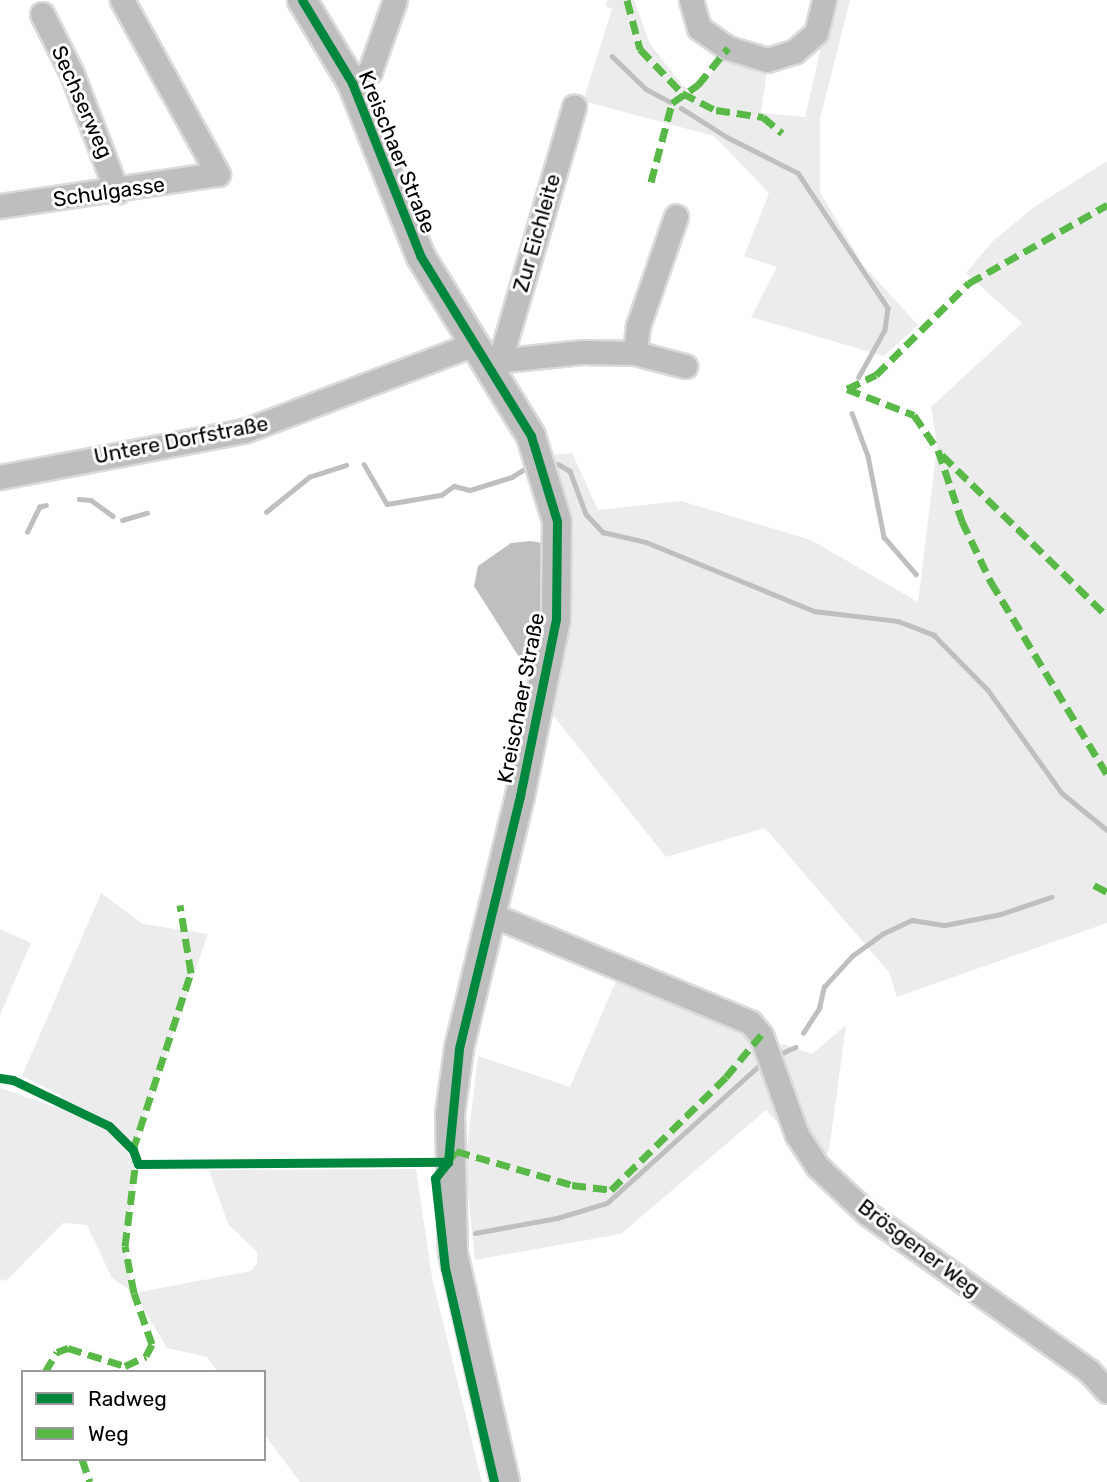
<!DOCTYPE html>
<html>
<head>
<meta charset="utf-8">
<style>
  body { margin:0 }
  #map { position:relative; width:1107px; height:1482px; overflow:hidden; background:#fff; font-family:Rubik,sans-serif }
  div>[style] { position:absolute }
  .green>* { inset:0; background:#ececec }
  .water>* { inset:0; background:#bfbfbf }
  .stream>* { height:4.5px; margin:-2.25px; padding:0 2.25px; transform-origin:2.25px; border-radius:2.25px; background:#bfbfbf }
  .roads { filter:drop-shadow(2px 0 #dbdbdb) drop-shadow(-2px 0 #dbdbdb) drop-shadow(0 2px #dbdbdb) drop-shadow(0 -2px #dbdbdb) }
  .minor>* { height:23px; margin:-11.5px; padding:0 11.5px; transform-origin:11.5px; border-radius:11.5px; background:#bebebe }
  .major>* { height:28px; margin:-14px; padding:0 14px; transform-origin:14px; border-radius:14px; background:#bebebe }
  .quiet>* { height:7px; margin-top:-3.5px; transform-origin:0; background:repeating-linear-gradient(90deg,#58b947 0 14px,transparent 0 21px) }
  .cycleway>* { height:9px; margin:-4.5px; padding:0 4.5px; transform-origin:4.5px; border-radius:4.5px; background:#00873e }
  span { translate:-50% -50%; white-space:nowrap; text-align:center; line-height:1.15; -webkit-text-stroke:6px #fff; paint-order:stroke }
  .street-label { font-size:21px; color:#000 }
  .legend { position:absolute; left:21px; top:1370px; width:245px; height:91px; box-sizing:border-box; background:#fff; border:2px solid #999; margin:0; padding:9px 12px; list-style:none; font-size:21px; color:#000 }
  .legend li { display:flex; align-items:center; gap:14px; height:35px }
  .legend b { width:35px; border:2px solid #999 }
</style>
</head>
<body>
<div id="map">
  <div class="green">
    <i style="clip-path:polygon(607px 0,634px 0,650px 44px,683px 86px,694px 91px,700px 87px,729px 52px,768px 63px,761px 113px,805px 117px,832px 0,850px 0,820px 119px,820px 192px,863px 265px,918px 325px,884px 356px,751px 317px,777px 267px,744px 256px,769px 193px,714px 136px,583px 101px,612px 9px,605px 6px)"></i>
    <i style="clip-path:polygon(1107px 161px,1107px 923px,897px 997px,889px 972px,765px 828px,666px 857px,540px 699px,548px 455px,572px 453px,598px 510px,681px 501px,811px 540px,918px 602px,937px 446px,931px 407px,1022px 323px,966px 273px,993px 241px,1034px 207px)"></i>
    <i style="clip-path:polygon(101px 893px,143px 924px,208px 934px,133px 1149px,138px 1164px,125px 1246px,134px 1293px,251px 1271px,257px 1263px,257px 1252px,228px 1224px,209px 1170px,416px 1169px,432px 1277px,482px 1482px,300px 1482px,264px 1434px,264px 1372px,218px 1372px,207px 1357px,167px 1348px,134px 1293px,112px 1278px,87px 1225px,63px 1223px,6px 1281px,0 1279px,0 1088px,58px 1108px,62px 1096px,22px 1076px)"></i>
    <i style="clip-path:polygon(0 929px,31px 943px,0 1015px)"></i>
    <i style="clip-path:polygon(620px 972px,731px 1017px,754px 1037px,790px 1136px,766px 1110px,621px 1234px,475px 1260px,465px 1164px,478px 1056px,570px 1087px)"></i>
    <i style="clip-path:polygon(846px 1025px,829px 1151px,820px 1161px,771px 1050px,783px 1044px,812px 1054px)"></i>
  </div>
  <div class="water">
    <i style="clip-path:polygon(531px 541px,548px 544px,548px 595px,533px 666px,519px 657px,474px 586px,478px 566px,511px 543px)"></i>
  </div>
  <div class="stream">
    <i style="left:612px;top:56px;width:47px;rotate:44.1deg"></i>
    <i style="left:646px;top:89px;width:27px;rotate:28deg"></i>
    <i style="left:681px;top:108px;width:54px;rotate:32.2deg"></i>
    <i style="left:727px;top:137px;width:80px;rotate:26.9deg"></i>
    <i style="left:798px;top:173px;width:162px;rotate:56.3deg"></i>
    <i style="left:888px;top:308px;width:22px;rotate:98deg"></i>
    <i style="left:885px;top:330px;width:54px;rotate:119deg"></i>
    <i style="left:852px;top:413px;width:46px;rotate:69.6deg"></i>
    <i style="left:868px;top:456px;width:83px;rotate:78.8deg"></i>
    <i style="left:884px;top:537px;width:49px;rotate:49.1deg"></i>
    <i style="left:364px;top:464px;width:46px;rotate:60.1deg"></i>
    <i style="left:387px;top:504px;width:55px;rotate:-9.5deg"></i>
    <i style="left:441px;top:495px;width:16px;rotate:-35deg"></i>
    <i style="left:454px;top:486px;width:16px;rotate:14deg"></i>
    <i style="left:470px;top:490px;width:44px;rotate:-17.2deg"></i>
    <i style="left:512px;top:477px;width:20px;rotate:-33deg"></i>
    <i style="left:558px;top:464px;width:14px;rotate:30deg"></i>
    <i style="left:570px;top:471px;width:46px;rotate:69.6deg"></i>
    <i style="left:586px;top:514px;width:25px;rotate:47deg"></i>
    <i style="left:603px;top:532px;width:44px;rotate:13.1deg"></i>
    <i style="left:646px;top:542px;width:182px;rotate:22.3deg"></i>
    <i style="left:814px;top:611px;width:85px;rotate:6.8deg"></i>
    <i style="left:898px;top:621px;width:39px;rotate:21deg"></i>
    <i style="left:934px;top:635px;width:77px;rotate:45.5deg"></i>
    <i style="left:988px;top:690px;width:127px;rotate:54.3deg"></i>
    <i style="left:1062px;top:793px;width:58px;rotate:39.4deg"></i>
    <i style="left:79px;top:499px;width:12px;rotate:5deg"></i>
    <i style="left:91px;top:500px;width:27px;rotate:36deg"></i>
    <i style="left:266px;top:512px;width:55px;rotate:-39.1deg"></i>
    <i style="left:309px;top:477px;width:39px;rotate:-18deg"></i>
    <i style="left:122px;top:520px;width:26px;rotate:-16deg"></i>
    <i style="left:27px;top:532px;width:28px;rotate:-64deg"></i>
    <i style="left:39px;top:507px;width:7px;rotate:-16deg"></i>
    <i style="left:803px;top:1033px;width:30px;rotate:-57deg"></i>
    <i style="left:819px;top:1008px;width:22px;rotate:-77deg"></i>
    <i style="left:824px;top:987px;width:42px;rotate:-47.9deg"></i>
    <i style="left:852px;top:956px;width:37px;rotate:-36deg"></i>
    <i style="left:882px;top:934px;width:33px;rotate:-25deg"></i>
    <i style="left:912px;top:920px;width:33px;rotate:9deg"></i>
    <i style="left:945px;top:925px;width:57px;rotate:-11.1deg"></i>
    <i style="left:1001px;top:914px;width:53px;rotate:-18.8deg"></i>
    <i style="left:778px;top:1055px;width:19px;rotate:-25deg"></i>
    <i style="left:475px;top:1233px;width:83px;rotate:-10.4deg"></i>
    <i style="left:557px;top:1218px;width:52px;rotate:-16.7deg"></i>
    <i style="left:607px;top:1203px;width:210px;rotate:-42.1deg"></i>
  </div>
  <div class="roads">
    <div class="minor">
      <i style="left:691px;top:0;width:29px;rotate:74deg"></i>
      <i style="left:699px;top:28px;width:35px;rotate:35deg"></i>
      <i style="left:728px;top:48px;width:41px;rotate:17.1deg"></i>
      <i style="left:767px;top:60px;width:28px;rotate:-17deg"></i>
      <i style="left:794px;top:52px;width:29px;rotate:-41deg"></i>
      <i style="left:816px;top:33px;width:34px;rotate:-76deg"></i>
      <i style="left:42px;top:14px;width:67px;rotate:63.4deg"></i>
      <i style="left:72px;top:74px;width:126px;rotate:69.1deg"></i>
      <i style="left:352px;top:83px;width:22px;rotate:-34deg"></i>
      <i style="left:370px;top:71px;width:75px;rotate:-70.6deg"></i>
      <i style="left:0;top:206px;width:220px;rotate:-8.4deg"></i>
      <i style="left:218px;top:174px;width:199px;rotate:-118.9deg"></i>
      <i style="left:635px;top:353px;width:27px;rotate:-84deg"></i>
      <i style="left:638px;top:326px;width:116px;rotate:-70.9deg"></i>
      <i style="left:500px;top:360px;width:264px;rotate:-73.7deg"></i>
      <i style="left:486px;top:362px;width:98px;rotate:-5.9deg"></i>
      <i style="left:583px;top:352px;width:52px;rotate:1.1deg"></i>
      <i style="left:635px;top:353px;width:52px;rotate:14.6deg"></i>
      <i style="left:0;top:477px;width:248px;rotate:-10.7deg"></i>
      <i style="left:244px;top:431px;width:246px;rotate:-20.7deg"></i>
      <i style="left:490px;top:914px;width:282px;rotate:22.6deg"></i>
      <i style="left:750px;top:1022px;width:17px;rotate:50deg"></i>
      <i style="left:761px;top:1035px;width:106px;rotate:70.2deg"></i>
      <i style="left:797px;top:1135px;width:37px;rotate:57deg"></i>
      <i style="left:817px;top:1166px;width:70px;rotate:43.3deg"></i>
      <i style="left:868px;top:1214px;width:271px;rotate:35.4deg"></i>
      <i style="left:1089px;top:1371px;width:27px;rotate:48deg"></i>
    </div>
    <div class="major">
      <i style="left:302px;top:0;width:97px;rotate:58.9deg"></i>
      <i style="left:352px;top:83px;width:187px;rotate:68.4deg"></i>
      <i style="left:421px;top:257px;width:210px;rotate:58.4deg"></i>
      <i style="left:531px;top:436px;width:89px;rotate:73deg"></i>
      <i style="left:557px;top:521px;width:98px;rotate:90.6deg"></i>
      <i style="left:556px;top:619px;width:181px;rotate:101.5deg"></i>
      <i style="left:520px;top:796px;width:260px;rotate:103.6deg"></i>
      <i style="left:459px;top:1049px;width:66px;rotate:97.9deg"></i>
      <i style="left:450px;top:1114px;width:139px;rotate:88.8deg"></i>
      <i style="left:453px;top:1253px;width:235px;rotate:77.2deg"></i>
    </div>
  </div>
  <div class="quiet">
    <i style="left:627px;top:0;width:51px;rotate:75.1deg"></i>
    <i style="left:640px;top:49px;width:61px;rotate:46.3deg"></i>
    <i style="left:682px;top:93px;width:38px;rotate:27deg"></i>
    <i style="left:716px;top:110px;width:48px;rotate:8.5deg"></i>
    <i style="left:763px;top:117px;width:25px;rotate:40deg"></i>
    <i style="left:651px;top:182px;width:82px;rotate:-75.1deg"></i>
    <i style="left:672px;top:103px;width:32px;rotate:-35deg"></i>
    <i style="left:698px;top:85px;width:48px;rotate:-51deg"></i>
    <i style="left:847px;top:389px;width:72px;rotate:21.2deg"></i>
    <i style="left:914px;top:415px;width:42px;rotate:55.6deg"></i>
    <i style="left:938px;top:450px;width:75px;rotate:71.3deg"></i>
    <i style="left:962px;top:521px;width:68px;rotate:64.6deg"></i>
    <i style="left:991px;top:582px;width:224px;rotate:58.9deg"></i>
    <i style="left:847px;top:389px;width:32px;rotate:-26deg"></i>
    <i style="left:876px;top:375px;width:131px;rotate:-44.7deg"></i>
    <i style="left:969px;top:283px;width:159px;rotate:-29.5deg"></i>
    <i style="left:942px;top:455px;width:231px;rotate:44.3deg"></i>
    <i style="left:1094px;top:885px;width:15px;rotate:28deg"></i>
    <i style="left:133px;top:1150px;width:186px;rotate:-71.9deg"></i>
    <i style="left:191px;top:973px;width:69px;rotate:-99.2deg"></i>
    <i style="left:449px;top:1161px;width:12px;rotate:-55deg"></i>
    <i style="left:456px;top:1151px;width:121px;rotate:16.3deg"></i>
    <i style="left:572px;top:1185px;width:39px;rotate:7deg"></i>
    <i style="left:611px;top:1190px;width:161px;rotate:-44.5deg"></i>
    <i style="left:726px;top:1077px;width:55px;rotate:-50.2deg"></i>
    <i style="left:45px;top:1372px;width:23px;rotate:-59deg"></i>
    <i style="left:57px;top:1352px;width:12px;rotate:-20deg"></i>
    <i style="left:68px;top:1348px;width:60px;rotate:17.5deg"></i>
    <i style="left:125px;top:1366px;width:23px;rotate:-25deg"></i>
    <i style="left:146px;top:1356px;width:13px;rotate:-63deg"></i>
    <i style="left:152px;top:1344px;width:54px;rotate:-109.4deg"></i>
    <i style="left:134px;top:1293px;width:48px;rotate:-100.8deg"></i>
    <i style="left:125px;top:1246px;width:87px;rotate:-82.7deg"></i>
    <i style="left:82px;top:1459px;width:24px;rotate:71deg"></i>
  </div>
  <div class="cycleway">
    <i style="left:302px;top:0;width:97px;rotate:58.9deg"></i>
    <i style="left:352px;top:83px;width:187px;rotate:68.4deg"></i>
    <i style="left:421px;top:257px;width:210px;rotate:58.4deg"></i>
    <i style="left:531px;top:436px;width:89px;rotate:73deg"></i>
    <i style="left:557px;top:521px;width:98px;rotate:90.6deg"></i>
    <i style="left:556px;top:619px;width:181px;rotate:101.5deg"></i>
    <i style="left:520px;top:796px;width:260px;rotate:103.6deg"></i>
    <i style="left:459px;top:1049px;width:114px;rotate:95.6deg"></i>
    <i style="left:0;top:1078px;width:13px;rotate:9deg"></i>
    <i style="left:13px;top:1080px;width:106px;rotate:25.6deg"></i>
    <i style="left:109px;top:1126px;width:34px;rotate:45deg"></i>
    <i style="left:133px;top:1150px;width:15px;rotate:70deg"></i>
    <i style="left:138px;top:1164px;width:310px;rotate:-0.4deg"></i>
    <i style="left:448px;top:1162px;width:21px;rotate:129deg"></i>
    <i style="left:435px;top:1178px;width:91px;rotate:83.7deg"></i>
    <i style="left:445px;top:1268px;width:220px;rotate:77.1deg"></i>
  </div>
  <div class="street-label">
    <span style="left:82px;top:102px;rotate:66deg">Sechserweg</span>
    <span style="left:397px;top:152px;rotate:68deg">Kreischaer Straße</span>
    <span style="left:109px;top:192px;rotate:-8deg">Schulgasse</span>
    <span style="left:537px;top:233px;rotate:-74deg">Zur Eichleite</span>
    <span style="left:181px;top:440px;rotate:-11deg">Untere Dorfstraße</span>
    <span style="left:521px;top:698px;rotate:-79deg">Kreischaer Straße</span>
    <span style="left:919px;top:1248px;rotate:37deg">Brösgener Weg</span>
  </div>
  <ul class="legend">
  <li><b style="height:9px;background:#00873e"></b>Radweg</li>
  <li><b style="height:9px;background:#58b947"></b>Weg</li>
  </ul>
</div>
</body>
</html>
